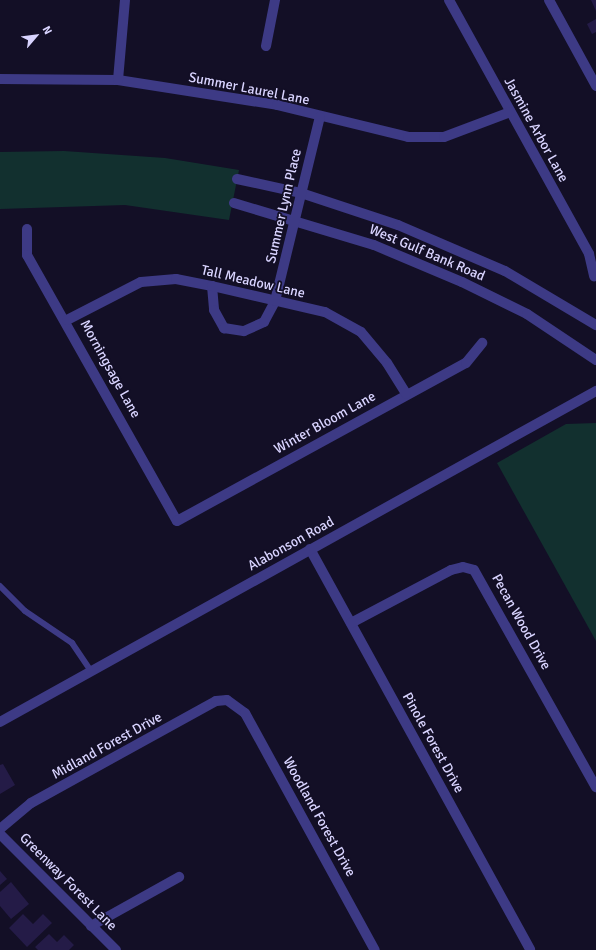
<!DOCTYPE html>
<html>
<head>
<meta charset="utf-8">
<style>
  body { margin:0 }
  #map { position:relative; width:596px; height:950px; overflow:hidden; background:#130f26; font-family:Signika,sans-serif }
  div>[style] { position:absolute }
  .green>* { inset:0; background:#12302f }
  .building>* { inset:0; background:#241b47 }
  .service>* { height:6px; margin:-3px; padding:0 3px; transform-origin:3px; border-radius:3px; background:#3d3a85 }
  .minor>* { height:10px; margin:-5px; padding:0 5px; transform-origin:5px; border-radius:5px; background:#3d3a85 }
  .tertiary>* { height:10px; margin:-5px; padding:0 5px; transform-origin:5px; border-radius:5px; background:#3d3a85 }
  span { translate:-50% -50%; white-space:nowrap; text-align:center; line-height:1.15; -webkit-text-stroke:3.5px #130f26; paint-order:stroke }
  .street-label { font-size:14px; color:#d9d4ff }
  .north { position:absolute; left:16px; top:16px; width:40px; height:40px; -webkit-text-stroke:3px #130f26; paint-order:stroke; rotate:62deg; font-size:11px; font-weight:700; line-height:16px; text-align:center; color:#d9d4ff }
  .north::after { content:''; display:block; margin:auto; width:14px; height:18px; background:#d9d4ff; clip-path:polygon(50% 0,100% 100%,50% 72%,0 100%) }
</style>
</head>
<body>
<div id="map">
  <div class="green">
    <i style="clip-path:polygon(64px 151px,165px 158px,239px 170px,229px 220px,125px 205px,0 209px,0 152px)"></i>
    <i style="clip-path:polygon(596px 423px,596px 641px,497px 463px,566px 424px)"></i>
  </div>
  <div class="building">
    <i style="clip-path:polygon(591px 0,596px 0,596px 11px)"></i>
    <i style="clip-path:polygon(596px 19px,596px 32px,592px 34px,587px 24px)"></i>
    <i style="clip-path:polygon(3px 764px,15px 785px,0 794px,0 765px)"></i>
    <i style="clip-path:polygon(0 871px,7px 879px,0 885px)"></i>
    <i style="clip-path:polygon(11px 882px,29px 904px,11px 919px,0 906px,0 892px)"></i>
    <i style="clip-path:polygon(23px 914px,33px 924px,43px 914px,52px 923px,27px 947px,9px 928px)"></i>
    <i style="clip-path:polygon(49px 934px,57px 942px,64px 935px,74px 945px,69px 950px,38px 950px,35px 947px)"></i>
  </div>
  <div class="service">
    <i style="left:0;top:586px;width:35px;rotate:45deg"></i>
    <i style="left:25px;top:611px;width:57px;rotate:34.2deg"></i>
    <i style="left:72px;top:643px;width:34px;rotate:56deg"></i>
  </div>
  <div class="minor">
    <i style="left:449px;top:0;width:290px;rotate:61.1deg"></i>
    <i style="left:589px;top:254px;width:23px;rotate:77deg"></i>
    <i style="left:266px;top:46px;width:47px;rotate:-78.9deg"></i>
    <i style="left:0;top:79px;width:118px;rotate:0.5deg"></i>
    <i style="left:118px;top:80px;width:161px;rotate:8.9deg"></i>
    <i style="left:277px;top:105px;width:135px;rotate:13.7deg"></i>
    <i style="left:408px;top:137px;width:36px"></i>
    <i style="left:444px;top:137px;width:71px;rotate:-20.7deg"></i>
    <i style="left:118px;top:80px;width:80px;rotate:-85deg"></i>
    <i style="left:237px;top:179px;width:66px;rotate:12.3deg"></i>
    <i style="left:301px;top:193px;width:102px;rotate:18.3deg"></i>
    <i style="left:398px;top:225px;width:116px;rotate:23.3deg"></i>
    <i style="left:505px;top:271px;width:106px;rotate:30.7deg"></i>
    <i style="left:234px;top:203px;width:146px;rotate:16.7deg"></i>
    <i style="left:374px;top:245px;width:95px;rotate:22.8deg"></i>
    <i style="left:462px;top:282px;width:72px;rotate:26.2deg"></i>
    <i style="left:527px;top:314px;width:83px;rotate:33.7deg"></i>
    <i style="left:27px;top:229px;width:26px;rotate:90deg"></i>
    <i style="left:27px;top:255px;width:305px;rotate:60.6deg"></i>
    <i style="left:177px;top:521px;width:329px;rotate:-28.7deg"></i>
    <i style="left:466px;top:363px;width:26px;rotate:-51deg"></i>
    <i style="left:212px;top:286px;width:24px;rotate:85deg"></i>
    <i style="left:214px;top:310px;width:21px;rotate:61deg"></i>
    <i style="left:224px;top:328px;width:20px;rotate:9deg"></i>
    <i style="left:244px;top:331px;width:22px;rotate:-24deg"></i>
    <i style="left:264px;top:322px;width:24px;rotate:-62deg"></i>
    <i style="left:275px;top:301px;width:189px;rotate:-76.3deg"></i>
    <i style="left:67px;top:320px;width:83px;rotate:-27.2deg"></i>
    <i style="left:141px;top:282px;width:35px;rotate:-5deg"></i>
    <i style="left:176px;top:279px;width:37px;rotate:11deg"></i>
    <i style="left:212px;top:286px;width:116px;rotate:13deg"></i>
    <i style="left:325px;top:312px;width:41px;rotate:29.1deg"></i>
    <i style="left:361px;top:332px;width:40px;rotate:50deg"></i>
    <i style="left:387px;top:363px;width:36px;rotate:58deg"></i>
    <i style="left:310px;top:549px;width:457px;rotate:61.2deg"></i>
    <i style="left:351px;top:623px;width:113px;rotate:-27.9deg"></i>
    <i style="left:451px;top:570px;width:12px;rotate:-14deg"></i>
    <i style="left:463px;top:567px;width:11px;rotate:15deg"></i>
    <i style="left:474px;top:570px;width:249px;rotate:60.7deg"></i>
    <i style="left:0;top:829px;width:40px;rotate:-40deg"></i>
    <i style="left:31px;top:803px;width:211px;rotate:-28.9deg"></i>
    <i style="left:216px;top:701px;width:11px;rotate:-5deg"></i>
    <i style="left:227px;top:700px;width:22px;rotate:36deg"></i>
    <i style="left:245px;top:713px;width:270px;rotate:61.3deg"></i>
    <i style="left:0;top:834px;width:164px;rotate:45deg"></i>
    <i style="left:91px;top:926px;width:101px;rotate:-29.1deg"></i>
  </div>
  <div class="tertiary">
    <i style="left:549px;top:0;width:98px;rotate:61.3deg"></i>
    <i style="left:0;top:722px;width:682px;rotate:-29.05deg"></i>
  </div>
  <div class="street-label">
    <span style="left:249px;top:89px;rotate:11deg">Summer Laurel Lane</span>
    <span style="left:536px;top:130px;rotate:61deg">Jasmine Arbor Lane</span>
    <span style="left:284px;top:206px;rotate:-77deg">Summer Lynn Place</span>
    <span style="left:427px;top:253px;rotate:23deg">West Gulf Bank Road</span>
    <span style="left:253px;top:282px;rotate:13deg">Tall Meadow Lane</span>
    <span style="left:110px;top:369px;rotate:61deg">Morningsage Lane</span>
    <span style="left:325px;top:423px;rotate:-29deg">Winter Bloom Lane</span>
    <span style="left:291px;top:544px;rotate:-29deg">Alabonson Road</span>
    <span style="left:521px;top:622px;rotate:61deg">Pecan Wood Drive</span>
    <span style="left:433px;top:743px;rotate:61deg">Pinole Forest Drive</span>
    <span style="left:107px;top:746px;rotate:-29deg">Midland Forest Drive</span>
    <span style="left:319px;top:817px;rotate:61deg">Woodland Forest Drive</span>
    <span style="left:68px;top:882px;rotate:45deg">Greenway Forest Lane</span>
  </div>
  <div class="north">N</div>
</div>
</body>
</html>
